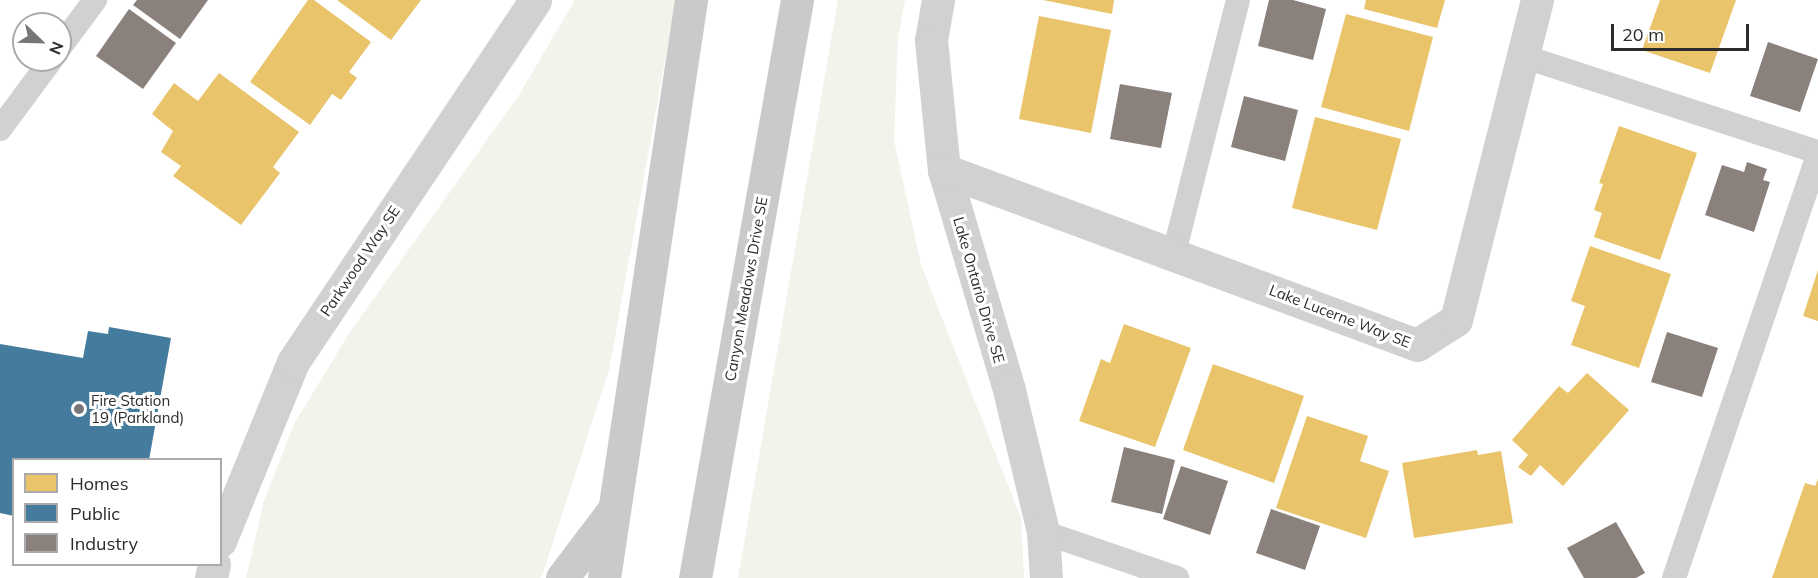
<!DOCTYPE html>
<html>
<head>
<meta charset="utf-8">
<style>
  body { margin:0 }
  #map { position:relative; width:1818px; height:578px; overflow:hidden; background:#fff; font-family:Mulish,sans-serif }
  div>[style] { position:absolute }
  .green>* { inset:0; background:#f0f4ea }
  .homes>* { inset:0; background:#e9c46a }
  .public>* { inset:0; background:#457b9d }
  .industry>* { inset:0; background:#8a817c }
  .service>* { height:24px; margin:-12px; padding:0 12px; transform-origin:12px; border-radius:12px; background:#d1d1d1 }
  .minor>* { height:33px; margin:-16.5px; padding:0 16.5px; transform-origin:16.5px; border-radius:16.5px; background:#d1d1d1 }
  .secondary>* { height:33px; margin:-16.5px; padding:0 16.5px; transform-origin:16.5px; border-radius:16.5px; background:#cacaca }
  .dots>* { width:16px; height:16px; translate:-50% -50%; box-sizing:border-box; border:3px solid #fff; border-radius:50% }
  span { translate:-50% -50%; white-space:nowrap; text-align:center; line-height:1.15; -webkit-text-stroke:6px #fff; paint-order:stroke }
  .street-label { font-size:15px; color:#2c2c2c }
  .poi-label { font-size:15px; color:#2c2c2c }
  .left { translate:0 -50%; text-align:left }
  .legend { position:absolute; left:12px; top:458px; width:210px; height:108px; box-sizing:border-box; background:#fff; border:2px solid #ababab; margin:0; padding:8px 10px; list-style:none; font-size:18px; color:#2c2c2c }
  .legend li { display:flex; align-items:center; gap:12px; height:30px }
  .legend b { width:30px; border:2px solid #ababab }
  .north { position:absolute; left:12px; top:12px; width:60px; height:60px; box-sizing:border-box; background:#fff; border:2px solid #ababab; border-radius:50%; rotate:113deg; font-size:16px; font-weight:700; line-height:24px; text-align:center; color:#2c2c2c }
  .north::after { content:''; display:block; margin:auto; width:21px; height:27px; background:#767676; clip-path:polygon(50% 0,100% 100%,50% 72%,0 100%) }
  .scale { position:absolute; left:1611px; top:24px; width:138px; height:27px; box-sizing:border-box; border:3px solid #2c2c2c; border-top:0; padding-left:8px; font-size:18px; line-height:21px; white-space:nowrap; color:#2c2c2c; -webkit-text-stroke:4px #fff; paint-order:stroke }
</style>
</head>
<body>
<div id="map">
  <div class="green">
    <i style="clip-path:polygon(575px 0,676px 0,609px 370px,543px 573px,540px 578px,246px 578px,264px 501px,294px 424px,350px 332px,519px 95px)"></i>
    <i style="clip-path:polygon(838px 0,905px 0,898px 37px,894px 140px,921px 265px,1021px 518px,1024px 578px,738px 578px)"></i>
  </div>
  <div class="homes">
    <i style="clip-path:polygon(308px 0,314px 0,371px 42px,349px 72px,357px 78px,341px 100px,332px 94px,310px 125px,250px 82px)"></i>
    <i style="clip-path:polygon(337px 0,421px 0,391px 40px)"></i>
    <i style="clip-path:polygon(1043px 0,1114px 0,1112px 14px)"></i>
    <i style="clip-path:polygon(1366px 0,1445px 0,1437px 28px,1364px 9px)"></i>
    <i style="clip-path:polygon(1660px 0,1736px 0,1710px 73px,1642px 50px)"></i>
    <i style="clip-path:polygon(1346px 14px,1433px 37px,1409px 131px,1321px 107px)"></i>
    <i style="clip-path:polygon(1039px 16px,1111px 30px,1091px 133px,1019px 119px)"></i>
    <i style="clip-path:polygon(219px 73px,299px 132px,273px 167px,280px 173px,241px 225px,173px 176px,181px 166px,161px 152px,173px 131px,152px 114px,174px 83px,198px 101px)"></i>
    <i style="clip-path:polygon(1315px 117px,1401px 139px,1377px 230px,1292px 208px)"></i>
    <i style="clip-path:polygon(1619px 126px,1697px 153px,1660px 260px,1594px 237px,1602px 213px,1594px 210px,1603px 184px,1599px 183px)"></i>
    <i style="clip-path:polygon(1590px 246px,1671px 274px,1639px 368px,1571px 345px,1585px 306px,1571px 301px)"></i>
    <i style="clip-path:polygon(1818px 270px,1818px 321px,1803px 316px)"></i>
    <i style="clip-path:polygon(1124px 324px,1191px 348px,1155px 447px,1079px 421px,1101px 359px,1110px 363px)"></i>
    <i style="clip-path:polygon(1213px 364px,1304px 396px,1274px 483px,1183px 450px)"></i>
    <i style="clip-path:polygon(1587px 373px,1629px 410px,1563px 486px,1540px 465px,1531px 476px,1518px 467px,1528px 455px,1512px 440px,1559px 386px,1568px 393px)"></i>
    <i style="clip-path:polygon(1307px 416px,1368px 436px,1360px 461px,1389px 471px,1366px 538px,1276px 508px)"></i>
    <i style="clip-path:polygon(1477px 450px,1478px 455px,1501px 451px,1513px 523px,1414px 538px,1402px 463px)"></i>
    <i style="clip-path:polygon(1818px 479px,1818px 578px,1772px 578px,1805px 483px,1815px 486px)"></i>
  </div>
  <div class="public">
    <i style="clip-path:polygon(109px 327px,171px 338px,149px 460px,14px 460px,14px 516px,0 513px,0 344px,83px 358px,88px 331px,108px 334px)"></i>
  </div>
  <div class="industry">
    <i style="clip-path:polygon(137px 0,208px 0,180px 39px,133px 5px)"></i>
    <i style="clip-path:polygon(1269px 0,1293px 0,1326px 9px,1313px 60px,1258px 46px)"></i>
    <i style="clip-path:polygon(129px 9px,176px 43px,143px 89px,96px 56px)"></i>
    <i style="clip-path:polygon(1768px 42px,1818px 59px,1800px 112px,1750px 96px)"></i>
    <i style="clip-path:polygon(1120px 84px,1172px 93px,1161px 148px,1110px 139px)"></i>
    <i style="clip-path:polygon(1244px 96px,1298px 110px,1285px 161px,1231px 147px)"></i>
    <i style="clip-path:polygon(1747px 162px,1767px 169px,1763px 180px,1770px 182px,1754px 232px,1705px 215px,1722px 165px,1744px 172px)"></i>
    <i style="clip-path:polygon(1667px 332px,1718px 348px,1702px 397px,1651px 382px)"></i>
    <i style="clip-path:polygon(1124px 447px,1175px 460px,1162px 514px,1111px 502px)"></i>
    <i style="clip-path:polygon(1181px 466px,1228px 481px,1210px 535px,1163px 519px)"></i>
    <i style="clip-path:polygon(1271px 509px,1320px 526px,1305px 570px,1256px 553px)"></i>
    <i style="clip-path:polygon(1616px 522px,1645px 573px,1636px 578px,1584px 578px,1567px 548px)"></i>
  </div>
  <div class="service">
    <i style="left:60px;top:47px;width:59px;rotate:-53.3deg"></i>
    <i style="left:1522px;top:56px;width:311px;rotate:18deg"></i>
    <i style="left:0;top:129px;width:86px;rotate:-53.5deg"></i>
    <i style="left:1174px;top:253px;width:261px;rotate:-75.8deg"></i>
    <i style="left:1043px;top:532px;width:142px;rotate:18.9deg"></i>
    <i style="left:1674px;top:578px;width:446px;rotate:-71.2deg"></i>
  </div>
  <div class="minor">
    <i style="left:938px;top:0;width:41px;rotate:99.9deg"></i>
    <i style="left:931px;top:40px;width:131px;rotate:84.3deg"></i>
    <i style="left:944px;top:170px;width:229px;rotate:73.5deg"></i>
    <i style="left:1009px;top:390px;width:146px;rotate:76.5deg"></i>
    <i style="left:1043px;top:532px;width:46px;rotate:86.3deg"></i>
    <i style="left:944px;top:170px;width:504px;rotate:20.3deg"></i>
    <i style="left:1417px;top:345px;width:46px;rotate:-32.7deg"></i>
    <i style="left:1456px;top:320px;width:330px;rotate:-75.8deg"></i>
    <i style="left:220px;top:541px;width:193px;rotate:-67.8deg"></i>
    <i style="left:293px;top:362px;width:435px;rotate:-56.2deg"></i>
    <i style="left:211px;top:578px;width:14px;rotate:-78deg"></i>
  </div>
  <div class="secondary">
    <i style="left:562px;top:578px;width:83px;rotate:-52.9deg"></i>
    <i style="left:604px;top:578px;width:585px;rotate:-81.44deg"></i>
    <i style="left:695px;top:578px;width:587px;rotate:-79.99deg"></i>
  </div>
  <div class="dots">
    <i style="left:79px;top:409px;background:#767676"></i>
  </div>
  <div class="street-label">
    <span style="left:360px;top:261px;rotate:-56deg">Parkwood Way SE</span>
    <span style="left:746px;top:289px;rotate:-80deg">Canyon Meadows Drive SE</span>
    <span style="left:979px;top:290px;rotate:74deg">Lake Ontario Drive SE</span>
    <span style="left:1340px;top:316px;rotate:21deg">Lake Lucerne Way SE</span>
  </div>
  <div class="poi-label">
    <span class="left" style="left:91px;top:409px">Fire Station<br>19 (Parkland)</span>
  </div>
  <ul class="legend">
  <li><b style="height:16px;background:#e9c46a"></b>Homes</li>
  <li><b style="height:16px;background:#457b9d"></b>Public</li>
  <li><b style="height:16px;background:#8a817c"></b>Industry</li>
  </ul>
  <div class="north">N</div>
  <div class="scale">20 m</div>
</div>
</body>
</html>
